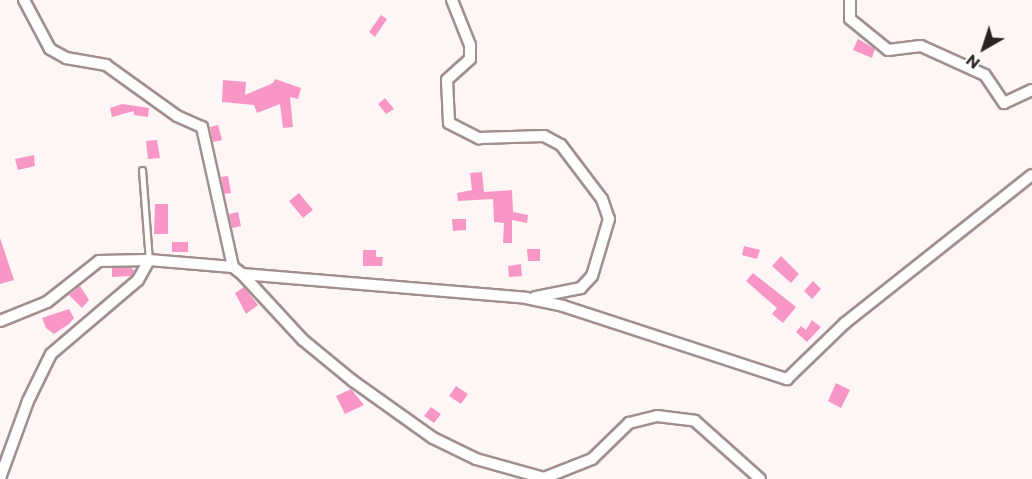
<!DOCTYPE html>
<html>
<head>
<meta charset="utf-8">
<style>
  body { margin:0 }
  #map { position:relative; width:1032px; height:479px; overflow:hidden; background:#fef6f5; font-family:Commissioner,sans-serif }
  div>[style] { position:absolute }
  .building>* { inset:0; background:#f897c5 }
  .roads { filter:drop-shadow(2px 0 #a18f8d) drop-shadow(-2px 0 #a18f8d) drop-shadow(0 2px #a18f8d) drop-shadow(0 -2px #a18f8d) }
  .service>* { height:5px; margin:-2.5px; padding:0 2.5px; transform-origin:2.5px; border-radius:2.5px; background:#fff }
  .minor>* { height:10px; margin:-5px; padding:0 5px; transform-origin:5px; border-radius:5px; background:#fff }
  span { translate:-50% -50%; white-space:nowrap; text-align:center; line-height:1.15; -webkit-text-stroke:4.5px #fff; paint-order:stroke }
  .north { position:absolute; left:954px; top:18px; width:60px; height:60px; -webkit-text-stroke:4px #fff; paint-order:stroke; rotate:219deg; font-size:16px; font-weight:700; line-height:24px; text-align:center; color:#2a2323 }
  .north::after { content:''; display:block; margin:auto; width:21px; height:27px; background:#2a2323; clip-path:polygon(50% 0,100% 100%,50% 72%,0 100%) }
</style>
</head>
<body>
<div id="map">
  <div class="building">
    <i style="clip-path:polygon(381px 15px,387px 19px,375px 37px,369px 32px)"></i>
    <i style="clip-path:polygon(858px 39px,875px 49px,872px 58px,853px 50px)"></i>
    <i style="clip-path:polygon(275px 79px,301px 88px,298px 99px,290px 97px,293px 127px,283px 128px,280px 104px,257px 113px,254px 105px,222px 102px,223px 80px,246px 82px,245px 95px,273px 83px)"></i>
    <i style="clip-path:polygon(385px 98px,394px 109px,386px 114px,378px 104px)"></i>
    <i style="clip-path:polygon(122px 104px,149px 108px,148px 117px,134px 115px,134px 111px,112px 117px,110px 108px)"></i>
    <i style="clip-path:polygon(218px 125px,222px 140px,213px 142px,210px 127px)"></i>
    <i style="clip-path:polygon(157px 140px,160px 158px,148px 159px,146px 141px)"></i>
    <i style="clip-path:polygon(34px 155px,35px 166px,18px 170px,15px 159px)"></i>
    <i style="clip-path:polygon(482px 172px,484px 192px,512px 190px,513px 212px,528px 215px,527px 223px,512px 220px,512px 243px,503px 243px,504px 223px,494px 222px,493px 199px,458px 201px,457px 193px,472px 190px,470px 173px)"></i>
    <i style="clip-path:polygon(228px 176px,231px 193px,224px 194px,221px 177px)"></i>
    <i style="clip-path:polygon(299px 193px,313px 210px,303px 218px,289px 201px)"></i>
    <i style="clip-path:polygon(155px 204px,168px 204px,168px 234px,154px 234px)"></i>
    <i style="clip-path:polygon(238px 212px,241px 226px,232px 228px,229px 214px)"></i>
    <i style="clip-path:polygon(452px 219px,466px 219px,466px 230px,453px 231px)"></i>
    <i style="clip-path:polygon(0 238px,14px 280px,0 284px)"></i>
    <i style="clip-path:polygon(172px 242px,188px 242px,188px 252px,172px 252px)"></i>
    <i style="clip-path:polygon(744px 246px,760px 250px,757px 259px,742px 255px)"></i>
    <i style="clip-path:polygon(527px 249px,540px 249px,540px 261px,528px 261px)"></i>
    <i style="clip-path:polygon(363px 250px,376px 250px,376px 257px,383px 257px,382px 266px,363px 266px)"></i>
    <i style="clip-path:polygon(781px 256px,799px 274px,791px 283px,772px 266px)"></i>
    <i style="clip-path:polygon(521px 264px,522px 276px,509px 277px,508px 266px)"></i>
    <i style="clip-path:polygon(112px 268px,131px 268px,135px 271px,131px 276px,112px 277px)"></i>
    <i style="clip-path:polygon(753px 273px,796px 307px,783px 323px,772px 314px,777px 308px,746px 281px)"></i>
    <i style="clip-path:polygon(813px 281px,821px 289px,812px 299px,804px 291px)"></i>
    <i style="clip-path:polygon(80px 286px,89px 300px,82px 308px,69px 295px)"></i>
    <i style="clip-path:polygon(244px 287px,258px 305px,246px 314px,235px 293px)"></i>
    <i style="clip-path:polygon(69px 309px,74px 318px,69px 324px,54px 334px,46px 328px,42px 318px)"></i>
    <i style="clip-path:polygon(812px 320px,821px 327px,807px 342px,796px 332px,801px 326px,806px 330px)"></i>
    <i style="clip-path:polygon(836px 383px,850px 390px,841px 408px,828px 401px)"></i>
    <i style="clip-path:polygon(456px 386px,468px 394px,461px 404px,449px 396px)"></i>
    <i style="clip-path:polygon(351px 389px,364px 405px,345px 414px,336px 396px)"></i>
    <i style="clip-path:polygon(431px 407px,441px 414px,434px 423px,424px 416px)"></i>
  </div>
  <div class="roads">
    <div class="service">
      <i style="left:142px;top:170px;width:90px;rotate:85.6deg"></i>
    </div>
    <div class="minor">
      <i style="left:24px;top:0;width:55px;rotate:62deg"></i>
      <i style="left:50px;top:49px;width:18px;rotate:29deg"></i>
      <i style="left:66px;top:58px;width:41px;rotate:9.9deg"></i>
      <i style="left:106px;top:65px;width:87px;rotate:35.7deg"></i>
      <i style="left:177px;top:116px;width:27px;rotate:24deg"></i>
      <i style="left:202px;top:127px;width:143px;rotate:77.5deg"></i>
      <i style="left:452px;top:0;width:48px;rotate:68.2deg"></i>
      <i style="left:470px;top:45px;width:14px;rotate:90deg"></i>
      <i style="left:470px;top:59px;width:31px;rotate:138deg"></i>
      <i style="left:447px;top:80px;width:43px;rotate:87.3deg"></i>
      <i style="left:449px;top:123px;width:34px;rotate:27deg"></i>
      <i style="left:479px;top:138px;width:65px;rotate:-1.8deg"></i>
      <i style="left:544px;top:136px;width:19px;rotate:28deg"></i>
      <i style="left:561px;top:145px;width:68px;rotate:52.8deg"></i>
      <i style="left:602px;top:199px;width:21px;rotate:71deg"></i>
      <i style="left:609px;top:219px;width:59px;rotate:106.6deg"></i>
      <i style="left:592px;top:276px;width:16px;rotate:133deg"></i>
      <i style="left:581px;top:288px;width:47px;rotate:168.9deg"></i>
      <i style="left:850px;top:0;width:19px;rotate:90deg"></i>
      <i style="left:850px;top:19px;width:49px;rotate:39.2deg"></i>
      <i style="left:888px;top:50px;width:33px;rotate:-7deg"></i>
      <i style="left:921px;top:46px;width:70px;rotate:24.4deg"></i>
      <i style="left:985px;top:75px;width:34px;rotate:56deg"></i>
      <i style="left:1004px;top:103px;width:31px;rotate:-25deg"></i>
      <i style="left:242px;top:274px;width:90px;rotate:47.3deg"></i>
      <i style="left:303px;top:340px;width:65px;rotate:39.4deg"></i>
      <i style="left:353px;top:381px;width:98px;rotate:35.5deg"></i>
      <i style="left:433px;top:438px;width:48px;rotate:26deg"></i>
      <i style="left:476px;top:459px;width:71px;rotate:15.6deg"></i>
      <i style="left:544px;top:478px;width:52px;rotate:-21.6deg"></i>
      <i style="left:592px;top:459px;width:52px;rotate:-44.2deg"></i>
      <i style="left:629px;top:423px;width:29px;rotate:-14deg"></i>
      <i style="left:657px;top:416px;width:38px;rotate:7deg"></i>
      <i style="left:695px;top:421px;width:87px;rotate:41.7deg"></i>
      <i style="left:0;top:321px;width:51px;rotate:-22deg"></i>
      <i style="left:47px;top:302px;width:66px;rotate:-38.3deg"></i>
      <i style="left:99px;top:261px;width:50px;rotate:-1.1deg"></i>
      <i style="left:149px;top:260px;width:84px;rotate:4.8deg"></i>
      <i style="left:233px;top:267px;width:11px;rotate:38deg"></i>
      <i style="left:242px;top:274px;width:285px;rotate:4.8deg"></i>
      <i style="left:526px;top:298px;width:38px;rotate:12deg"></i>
      <i style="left:563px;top:306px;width:236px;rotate:18.1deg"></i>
      <i style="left:787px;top:379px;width:81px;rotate:-44deg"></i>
      <i style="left:845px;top:323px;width:238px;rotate:-38.4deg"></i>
      <i style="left:0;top:478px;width:82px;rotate:-70deg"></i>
      <i style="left:28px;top:401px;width:52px;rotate:-63.9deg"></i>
      <i style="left:51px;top:354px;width:114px;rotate:-40.4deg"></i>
      <i style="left:138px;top:280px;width:23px;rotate:-61deg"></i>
    </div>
  </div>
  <div class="north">N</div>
</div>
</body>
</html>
